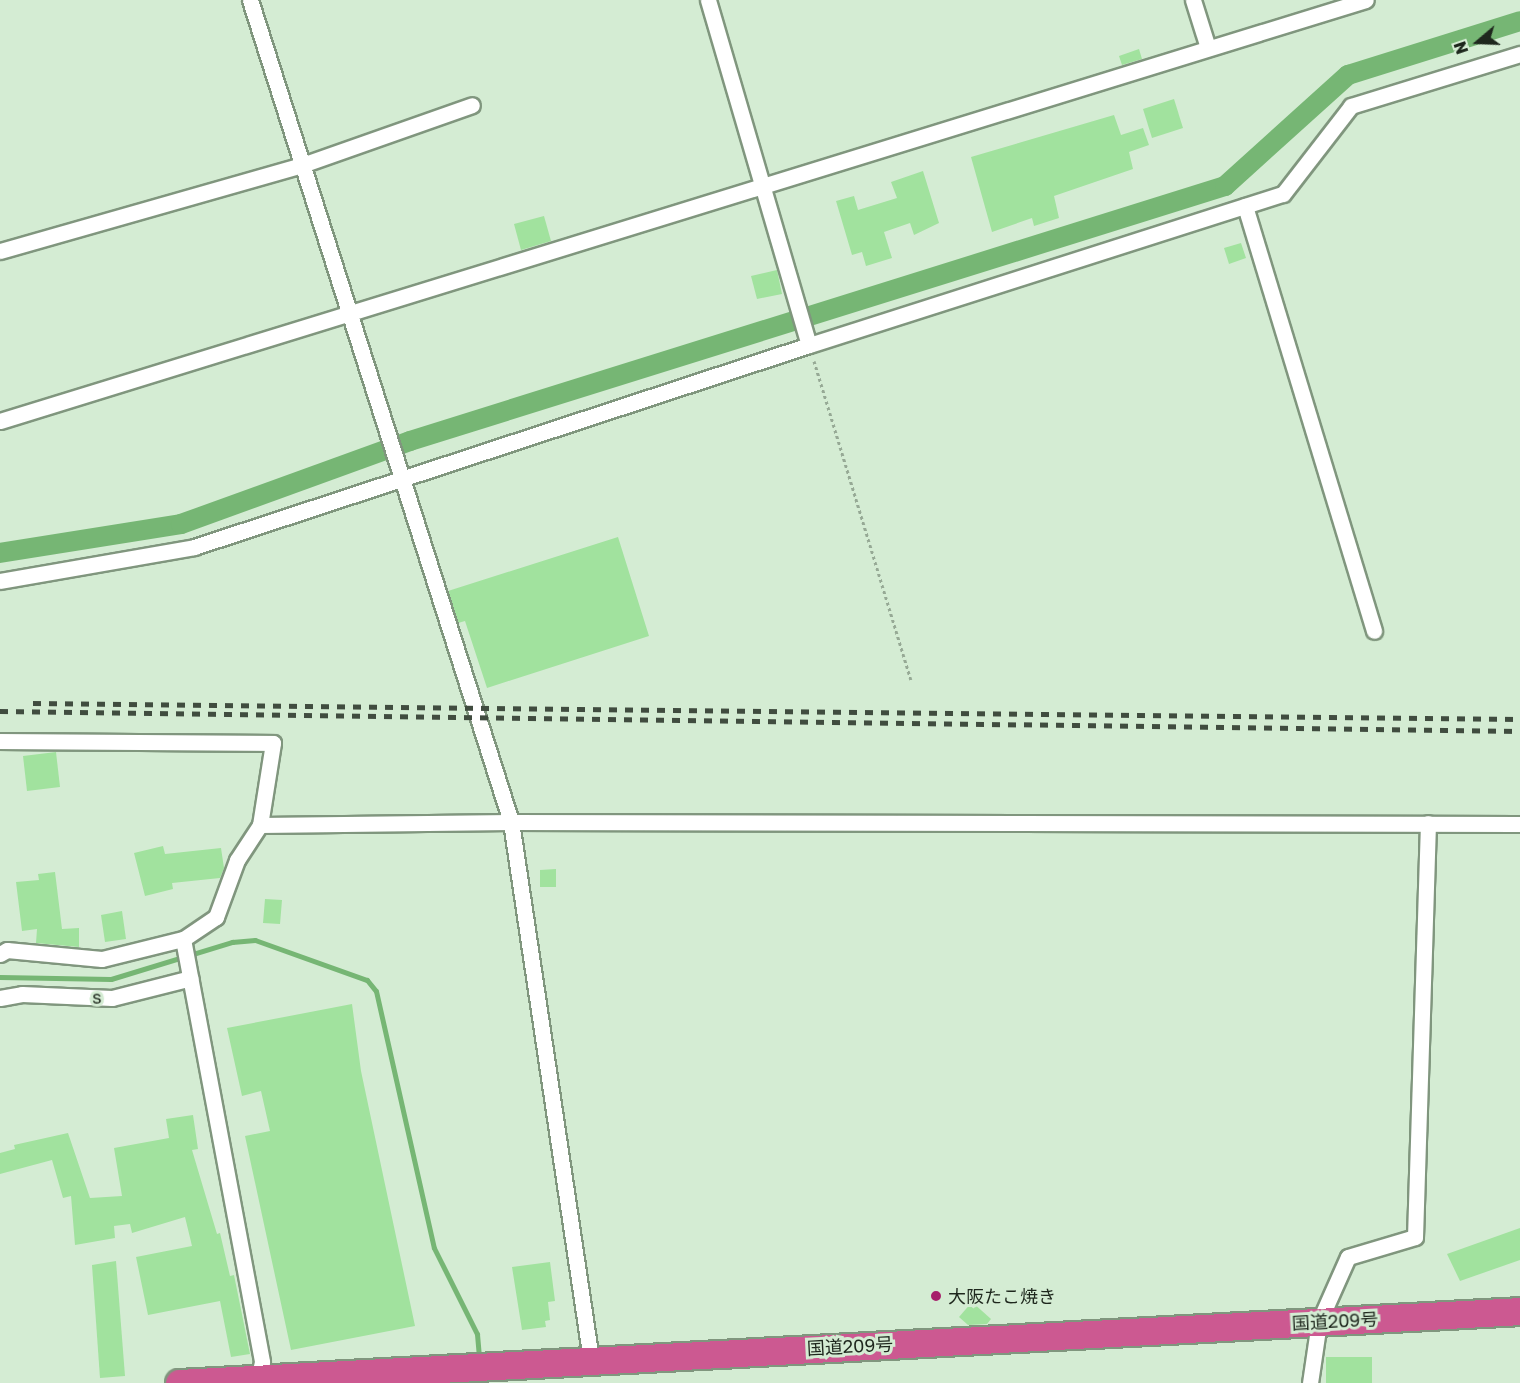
<!DOCTYPE html>
<html>
<head>
<meta charset="utf-8">
<style>
  body { margin:0 }
  #map { position:relative; width:1520px; height:1383px; overflow:hidden; background:#d4ecd3; font-family:"Golos Text","Noto Sans JP",sans-serif }
  div>[style] { position:absolute }
  .stream>* { height:5px; margin:-2.5px; padding:0 2.5px; transform-origin:2.5px; border-radius:2.5px; background:#76b674 }
  .canal>* { height:20px; margin:-10px; padding:0 10px; transform-origin:10px; border-radius:10px; background:#76b674 }
  .building>* { inset:0; background:#a1e29e }
  .path>* { height:3px; margin-top:-1.5px; transform-origin:0; background:repeating-linear-gradient(90deg,#96a995 0 3px,transparent 0 6px) }
  .roads { filter:drop-shadow(2px 0 #80967e) drop-shadow(-2px 0 #80967e) drop-shadow(0 2px #80967e) drop-shadow(0 -2px #80967e) }
  .street>* { height:15px; margin:-7.5px; padding:0 7.5px; transform-origin:7.5px; border-radius:7.5px; background:#fff }
  .highway>* { height:27px; margin:-13.5px; padding:0 13.5px; transform-origin:13.5px; border-radius:13.5px; background:#cc5991 }
  .rail>* { height:4.5px; margin-top:-2.25px; transform-origin:0; background:repeating-linear-gradient(90deg,#404c3f 0 8px,transparent 0 16px) }
  .dots>* { width:16px; height:16px; translate:-50% -50%; box-sizing:border-box; border:3px solid #d4ecd3; border-radius:50% }
  span { translate:-50% -50%; white-space:nowrap; text-align:center; line-height:1.15; -webkit-text-stroke:6px #d4ecd3; paint-order:stroke }
  .street-label { font-size:18px; color:#1e271d }
  .poi-label { font-size:18px; color:#1e271d }
  .left { translate:0 -50%; text-align:left }
  .north { position:absolute; left:1448px; top:12px; width:60px; height:60px; -webkit-text-stroke:4px #d4ecd3; paint-order:stroke; rotate:251deg; font-size:16px; font-weight:700; line-height:24px; text-align:center; color:#1e271d }
  .north::after { content:''; display:block; margin:auto; width:21px; height:27px; background:#1e271d; clip-path:polygon(50% 0,100% 100%,50% 72%,0 100%) }
</style>
</head>
<body>
<div id="map">
  <div class="stream">
    <i style="left:0;top:977px;width:111px;rotate:1deg"></i>
    <i style="left:111px;top:979px;width:127px;rotate:-17deg"></i>
    <i style="left:232px;top:942px;width:23px;rotate:-5deg"></i>
    <i style="left:255px;top:940px;width:119px;rotate:19.7deg"></i>
    <i style="left:367px;top:980px;width:14px;rotate:51deg"></i>
    <i style="left:376px;top:991px;width:263px;rotate:77.3deg"></i>
    <i style="left:434px;top:1248px;width:96px;rotate:63.4deg"></i>
    <i style="left:477px;top:1334px;width:24px;rotate:85deg"></i>
  </div>
  <div class="canal">
    <i style="left:0;top:553px;width:183px;rotate:-9.1deg"></i>
    <i style="left:181px;top:524px;width:244px;rotate:-19.9deg"></i>
    <i style="left:410px;top:441px;width:854px;rotate:-17.37deg"></i>
    <i style="left:1225px;top:186px;width:166px;rotate:-42.1deg"></i>
    <i style="left:1348px;top:75px;width:180px;rotate:-17.4deg"></i>
  </div>
  <div class="building">
    <i style="clip-path:polygon(1139px 49px,1142px 59px,1122px 65px,1119px 56px)"></i>
    <i style="clip-path:polygon(1174px 99px,1183px 128px,1152px 138px,1143px 109px)"></i>
    <i style="clip-path:polygon(1114px 115px,1121px 135px,1143px 128px,1149px 145px,1129px 152px,1133px 169px,1054px 196px,1059px 218px,1034px 226px,1032px 218px,992px 232px,971px 157px)"></i>
    <i style="clip-path:polygon(923px 171px,939px 223px,914px 235px,910px 223px,884px 232px,892px 258px,866px 266px,862px 252px,852px 255px,836px 201px,854px 196px,858px 210px,897px 198px,891px 182px)"></i>
    <i style="clip-path:polygon(544px 216px,551px 241px,521px 250px,514px 224px)"></i>
    <i style="clip-path:polygon(1241px 243px,1246px 258px,1229px 264px,1224px 248px)"></i>
    <i style="clip-path:polygon(777px 270px,782px 294px,757px 299px,751px 276px)"></i>
    <i style="clip-path:polygon(618px 537px,649px 636px,487px 688px,465px 621px,458px 623px,448px 591px)"></i>
    <i style="clip-path:polygon(56px 752px,60px 787px,27px 791px,23px 756px)"></i>
    <i style="clip-path:polygon(163px 846px,165px 854px,221px 848px,224px 868px,220px 878px,172px 883px,173px 889px,145px 896px,134px 853px)"></i>
    <i style="clip-path:polygon(556px 869px,556px 887px,540px 887px,540px 870px)"></i>
    <i style="clip-path:polygon(55px 872px,62px 929px,79px 928px,79px 947px,36px 943px,37px 929px,22px 931px,16px 882px,39px 880px,38px 874px)"></i>
    <i style="clip-path:polygon(265px 899px,282px 900px,280px 924px,263px 923px)"></i>
    <i style="clip-path:polygon(122px 911px,126px 939px,105px 942px,101px 915px)"></i>
    <i style="clip-path:polygon(352px 1004px,361px 1071px,415px 1326px,291px 1350px,245px 1136px,270px 1131px,261px 1091px,242px 1096px,227px 1028px)"></i>
    <i style="clip-path:polygon(193px 1115px,198px 1149px,192px 1150px,217px 1234px,220px 1233px,230px 1276px,234px 1275px,250px 1354px,231px 1357px,220px 1301px,148px 1315px,136px 1257px,192px 1246px,185px 1217px,132px 1233px,130px 1224px,114px 1226px,115px 1238px,75px 1245px,71px 1196px,63px 1198px,52px 1160px,0 1174px,0 1153px,15px 1149px,14px 1145px,68px 1133px,90px 1198px,122px 1196px,114px 1148px,169px 1138px,166px 1119px)"></i>
    <i style="clip-path:polygon(1520px 1228px,1520px 1260px,1460px 1281px,1447px 1254px)"></i>
    <i style="clip-path:polygon(116px 1261px,125px 1376px,100px 1378px,92px 1265px)"></i>
    <i style="clip-path:polygon(550px 1262px,555px 1301px,548px 1302px,550px 1320px,545px 1321px,546px 1327px,522px 1330px,512px 1267px)"></i>
    <i style="clip-path:polygon(972px 1302px,991px 1319px,987px 1324px,968px 1325px,959px 1317px)"></i>
    <i style="clip-path:polygon(1326px 1357px,1372px 1357px,1372px 1383px,1326px 1383px)"></i>
  </div>
  <div class="path">
    <i style="left:814px;top:361px;width:333px;rotate:73.1deg"></i>
  </div>
  <div class="roads">
    <div class="street">
      <i style="left:250px;top:0;width:862px;rotate:72.38deg"></i>
      <i style="left:511px;top:822px;width:544px;rotate:81.54deg"></i>
      <i style="left:708px;top:0;width:359px;rotate:73.7deg"></i>
      <i style="left:1193px;top:0;width:50px;rotate:72.6deg"></i>
      <i style="left:1245px;top:206px;width:444px;rotate:73.1deg"></i>
      <i style="left:0;top:251px;width:314px;rotate:-15.9deg"></i>
      <i style="left:302px;top:165px;width:180px;rotate:-19.4deg"></i>
      <i style="left:0;top:421px;width:1429px;rotate:-17.13deg"></i>
      <i style="left:0;top:581px;width:197px;rotate:-9.9deg"></i>
      <i style="left:194px;top:547px;width:647px;rotate:-18.18deg"></i>
      <i style="left:809px;top:345px;width:497px;rotate:-17.7deg"></i>
      <i style="left:1283px;top:194px;width:111px;rotate:-52.3deg"></i>
      <i style="left:1351px;top:106px;width:177px;rotate:-17.1deg"></i>
      <i style="left:0;top:741px;width:273px;rotate:0.4deg"></i>
      <i style="left:273px;top:743px;width:83px;rotate:99deg"></i>
      <i style="left:260px;top:825px;width:42px;rotate:123.3deg"></i>
      <i style="left:237px;top:860px;width:61px;rotate:110.2deg"></i>
      <i style="left:216px;top:917px;width:40px;rotate:146deg"></i>
      <i style="left:183px;top:939px;width:430px;rotate:79.4deg"></i>
      <i style="left:262px;top:1362px;width:22px;rotate:103deg"></i>
      <i style="left:260px;top:825px;width:251px;rotate:-0.7deg"></i>
      <i style="left:511px;top:822px;width:1009px;rotate:0.11deg"></i>
      <i style="left:0;top:954px;width:8px;rotate:-30deg"></i>
      <i style="left:7px;top:950px;width:95px;rotate:5.4deg"></i>
      <i style="left:102px;top:959px;width:83px;rotate:-13.9deg"></i>
      <i style="left:0;top:998px;width:22px;rotate:-10deg"></i>
      <i style="left:22px;top:994px;width:90px;rotate:2.5deg"></i>
      <i style="left:112px;top:998px;width:81px;rotate:-14.2deg"></i>
      <i style="left:1310px;top:1383px;width:62px;rotate:-81.6deg"></i>
      <i style="left:1319px;top:1322px;width:71px;rotate:-66deg"></i>
      <i style="left:1348px;top:1257px;width:70px;rotate:-16.6deg"></i>
      <i style="left:1415px;top:1237px;width:414px;rotate:-88.2deg"></i>
    </div>
    <div class="highway">
      <i style="left:179px;top:1383px;width:1343px;rotate:-3.07deg"></i>
    </div>
  </div>
  <div class="rail">
    <i style="left:33px;top:703px;width:1487px;rotate:0.62deg"></i>
    <i style="left:0;top:711px;width:1520px;rotate:0.75deg"></i>
  </div>
  <div class="dots">
    <i style="left:936px;top:1296px;background:#a6206b"></i>
  </div>
  <div class="street-label">
    <span style="left:97px;top:997px;rotate:2deg">s</span>
    <span style="left:1335px;top:1321px;rotate:-3deg">国道209号</span>
    <span style="left:850px;top:1346px;rotate:-3deg">国道209号</span>
  </div>
  <div class="poi-label">
    <span class="left" style="left:948px;top:1296px">大阪たこ焼き</span>
  </div>
  <div class="north">N</div>
</div>
</body>
</html>
